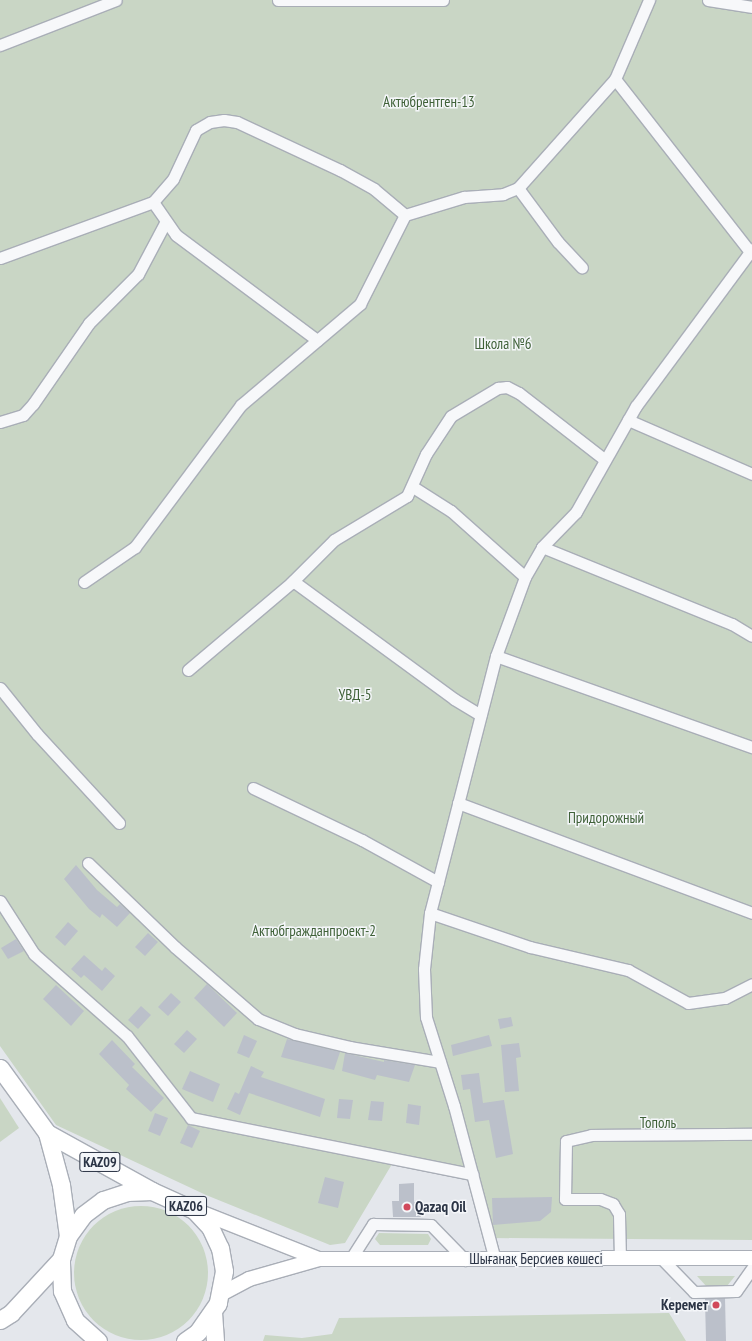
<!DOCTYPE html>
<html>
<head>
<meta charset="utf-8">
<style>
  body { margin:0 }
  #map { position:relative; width:752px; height:1341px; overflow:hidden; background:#e4e7ec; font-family:"PT Sans Narrow",sans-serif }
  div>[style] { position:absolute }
  .green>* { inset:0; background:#c9d6c5 }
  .round { border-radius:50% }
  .building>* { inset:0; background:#bbc0ca }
  .roads { filter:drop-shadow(1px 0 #a9aeb7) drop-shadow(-1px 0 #a9aeb7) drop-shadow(0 1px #a9aeb7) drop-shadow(0 -1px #a9aeb7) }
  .minor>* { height:11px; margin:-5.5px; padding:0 5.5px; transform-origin:5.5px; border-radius:5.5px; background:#f7f8fa }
  .major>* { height:14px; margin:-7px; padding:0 7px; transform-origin:7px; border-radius:7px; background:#fff }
  .highway>* { height:17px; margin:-8.5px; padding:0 8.5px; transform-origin:8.5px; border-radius:8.5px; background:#fff }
  .dots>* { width:11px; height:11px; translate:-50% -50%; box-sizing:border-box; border:2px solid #f4f6f9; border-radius:50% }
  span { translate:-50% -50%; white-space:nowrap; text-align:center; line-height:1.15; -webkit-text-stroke:3px #f4f6f9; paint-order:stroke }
  .shield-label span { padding:1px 3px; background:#f4f6f9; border:1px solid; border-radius:3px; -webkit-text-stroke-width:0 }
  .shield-label { font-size:14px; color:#2b3445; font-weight:700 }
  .park-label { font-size:15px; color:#3f6138 }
  .poi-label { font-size:15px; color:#2b3445; font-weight:700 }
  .left { translate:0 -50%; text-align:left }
  .right { translate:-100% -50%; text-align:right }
  .street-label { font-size:15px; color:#2b3445 }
</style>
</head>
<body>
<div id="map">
  <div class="green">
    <i style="clip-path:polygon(0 0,752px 0,752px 1240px,492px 1238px,472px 1176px,395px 1159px,345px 1243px,330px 1245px,206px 1195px,56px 1125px,0 1046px)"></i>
    <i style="clip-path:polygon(0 1098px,19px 1128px,0 1142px)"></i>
    <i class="round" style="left:74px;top:1206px;width:134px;height:134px"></i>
    <i style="clip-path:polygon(379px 1233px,428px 1234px,431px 1239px,428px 1245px,380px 1245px,375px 1239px)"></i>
    <i style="clip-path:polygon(697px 1276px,735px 1276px,727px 1286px,707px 1287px)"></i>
    <i style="clip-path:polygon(669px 1313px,686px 1341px,263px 1341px,265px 1335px,302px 1338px,332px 1334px,339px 1318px)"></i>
  </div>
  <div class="building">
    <i style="clip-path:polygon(76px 865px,97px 890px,117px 907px,120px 904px,130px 913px,117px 927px,102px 914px,100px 918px,89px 909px,64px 879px)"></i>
    <i style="clip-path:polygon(68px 922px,78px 931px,65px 946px,55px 937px)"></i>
    <i style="clip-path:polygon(148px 933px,158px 942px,145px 956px,135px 947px)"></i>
    <i style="clip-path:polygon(16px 939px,24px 951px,8px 959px,1px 948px)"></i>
    <i style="clip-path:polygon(84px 955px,102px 971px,105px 967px,115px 976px,102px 991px,84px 975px,81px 978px,71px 969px)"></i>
    <i style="clip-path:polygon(207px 984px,237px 1013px,224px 1027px,194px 998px)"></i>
    <i style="clip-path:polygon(56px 985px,84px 1011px,71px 1026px,43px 999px)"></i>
    <i style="clip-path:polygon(171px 993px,181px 1002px,168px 1016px,158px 1007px)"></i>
    <i style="clip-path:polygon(141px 1006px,151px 1015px,138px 1029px,128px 1020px)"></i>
    <i style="clip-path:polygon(511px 1017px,513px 1026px,500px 1029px,498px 1019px)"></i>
    <i style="clip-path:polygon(187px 1030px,197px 1039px,184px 1053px,174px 1044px)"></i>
    <i style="clip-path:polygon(244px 1035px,257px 1041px,249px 1058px,237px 1053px)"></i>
    <i style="clip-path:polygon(489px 1035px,492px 1046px,453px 1056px,451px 1045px)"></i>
    <i style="clip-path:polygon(287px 1039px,340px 1052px,334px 1070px,281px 1057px)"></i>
    <i style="clip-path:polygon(112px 1040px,135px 1064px,132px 1067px,164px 1098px,151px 1112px,126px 1089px,129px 1085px,99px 1054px)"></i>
    <i style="clip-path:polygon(519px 1043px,521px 1057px,516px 1058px,519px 1091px,505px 1092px,501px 1045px)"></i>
    <i style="clip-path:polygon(345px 1053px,384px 1062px,384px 1060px,415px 1065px,409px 1082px,377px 1075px,375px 1080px,342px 1071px)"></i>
    <i style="clip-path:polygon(251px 1066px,264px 1072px,261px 1077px,325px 1099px,320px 1117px,249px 1093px,240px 1115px,227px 1109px,235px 1092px,239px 1094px)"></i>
    <i style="clip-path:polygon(190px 1071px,220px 1084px,213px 1102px,182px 1089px)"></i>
    <i style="clip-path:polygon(479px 1073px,483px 1103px,504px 1100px,513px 1154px,496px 1158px,489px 1120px,475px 1122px,470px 1089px,463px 1090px,461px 1075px)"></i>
    <i style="clip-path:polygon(339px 1099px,353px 1100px,350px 1119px,337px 1118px)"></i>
    <i style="clip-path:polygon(371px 1101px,384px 1102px,382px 1121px,368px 1120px)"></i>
    <i style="clip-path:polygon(408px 1104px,421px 1106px,419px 1125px,406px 1123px)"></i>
    <i style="clip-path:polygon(155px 1113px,168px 1118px,160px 1136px,148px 1131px)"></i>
    <i style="clip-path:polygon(188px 1125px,200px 1131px,192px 1148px,180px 1143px)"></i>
    <i style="clip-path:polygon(325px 1177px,344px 1182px,338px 1208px,318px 1203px)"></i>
    <i style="clip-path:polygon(414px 1183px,414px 1202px,422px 1202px,421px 1217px,393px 1217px,392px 1201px,399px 1201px,399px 1184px)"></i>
    <i style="clip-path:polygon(552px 1197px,551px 1212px,540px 1221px,493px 1225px,492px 1198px)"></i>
    <i style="clip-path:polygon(725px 1298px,726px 1341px,706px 1341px,705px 1299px)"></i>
  </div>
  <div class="roads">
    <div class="minor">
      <i style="left:278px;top:0;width:165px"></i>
      <i style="left:708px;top:0;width:45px;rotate:9deg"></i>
      <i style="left:0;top:45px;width:124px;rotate:-21.2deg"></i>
      <i style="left:615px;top:79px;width:86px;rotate:-66.7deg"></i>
      <i style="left:518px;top:188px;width:67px;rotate:53.5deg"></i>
      <i style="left:558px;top:242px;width:35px;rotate:47deg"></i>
      <i style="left:153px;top:202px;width:40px;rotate:55.1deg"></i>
      <i style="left:176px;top:235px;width:176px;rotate:36.7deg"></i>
      <i style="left:0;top:258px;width:163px;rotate:-20.1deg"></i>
      <i style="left:153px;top:202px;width:30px;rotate:-49deg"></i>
      <i style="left:173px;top:179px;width:54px;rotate:-64.9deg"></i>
      <i style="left:196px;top:130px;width:16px;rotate:-30deg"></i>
      <i style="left:210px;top:122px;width:14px;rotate:-8deg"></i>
      <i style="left:224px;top:120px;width:13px;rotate:9deg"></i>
      <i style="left:237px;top:122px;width:114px;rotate:25deg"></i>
      <i style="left:340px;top:170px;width:39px;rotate:29deg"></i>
      <i style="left:374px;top:189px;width:40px;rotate:40deg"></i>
      <i style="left:628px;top:420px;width:135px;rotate:23.5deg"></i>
      <i style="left:0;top:422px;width:24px;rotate:-17deg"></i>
      <i style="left:23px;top:415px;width:15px;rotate:-48deg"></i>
      <i style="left:33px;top:404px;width:98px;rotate:-55.3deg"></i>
      <i style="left:89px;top:323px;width:69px;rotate:-45deg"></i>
      <i style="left:138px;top:274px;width:58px;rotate:-62.1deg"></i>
      <i style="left:413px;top:487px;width:45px;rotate:32.3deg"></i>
      <i style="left:451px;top:511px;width:99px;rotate:41.7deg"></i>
      <i style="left:542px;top:547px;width:205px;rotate:22.1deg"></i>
      <i style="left:732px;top:624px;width:23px;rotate:31deg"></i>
      <i style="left:293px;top:581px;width:200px;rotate:36.2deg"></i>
      <i style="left:454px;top:699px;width:31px;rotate:31deg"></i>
      <i style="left:84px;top:582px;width:62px;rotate:-34.5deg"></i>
      <i style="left:135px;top:547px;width:177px;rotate:-53.3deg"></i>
      <i style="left:241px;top:405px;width:156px;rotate:-40.3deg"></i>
      <i style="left:360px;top:304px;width:100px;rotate:-63.2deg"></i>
      <i style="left:405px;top:215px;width:62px;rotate:-17deg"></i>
      <i style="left:464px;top:197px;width:39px;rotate:-4deg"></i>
      <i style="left:503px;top:194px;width:16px;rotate:-22deg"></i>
      <i style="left:518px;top:188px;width:146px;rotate:-48.3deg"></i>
      <i style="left:615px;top:79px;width:219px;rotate:52deg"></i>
      <i style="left:496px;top:656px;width:272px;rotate:19.6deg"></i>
      <i style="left:188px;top:670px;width:135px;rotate:-40.2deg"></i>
      <i style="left:291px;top:583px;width:61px;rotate:-45deg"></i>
      <i style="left:334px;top:540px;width:85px;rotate:-31.1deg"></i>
      <i style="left:407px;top:496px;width:46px;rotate:-65.7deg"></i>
      <i style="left:426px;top:454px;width:45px;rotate:-56.7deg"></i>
      <i style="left:451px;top:416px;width:55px;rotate:-30.8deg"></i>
      <i style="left:498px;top:388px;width:9px;rotate:-6deg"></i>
      <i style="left:507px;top:387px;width:13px;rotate:27deg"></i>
      <i style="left:519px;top:393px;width:109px;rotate:37.9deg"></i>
      <i style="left:0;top:688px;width:59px;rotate:51.2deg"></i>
      <i style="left:37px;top:734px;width:121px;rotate:47.3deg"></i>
      <i style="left:253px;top:788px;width:121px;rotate:25.5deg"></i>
      <i style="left:362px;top:840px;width:87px;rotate:28.9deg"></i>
      <i style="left:458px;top:803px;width:314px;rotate:20.5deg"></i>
      <i style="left:88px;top:863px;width:121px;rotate:44deg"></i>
      <i style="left:175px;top:947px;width:110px;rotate:40.9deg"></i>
      <i style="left:258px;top:1019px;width:40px;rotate:22deg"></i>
      <i style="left:295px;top:1034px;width:57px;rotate:13.3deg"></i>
      <i style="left:350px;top:1047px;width:91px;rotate:9.5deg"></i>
      <i style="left:0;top:901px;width:63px;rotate:57.3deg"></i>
      <i style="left:34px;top:954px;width:124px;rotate:41.4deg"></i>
      <i style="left:127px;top:1036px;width:104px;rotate:52deg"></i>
      <i style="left:191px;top:1118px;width:287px;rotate:11.3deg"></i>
      <i style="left:430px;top:913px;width:106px;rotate:18.8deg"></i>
      <i style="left:530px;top:947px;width:101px;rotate:13.2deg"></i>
      <i style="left:628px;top:970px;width:68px;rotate:28.8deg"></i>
      <i style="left:688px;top:1003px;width:37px;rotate:-8deg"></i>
      <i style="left:725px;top:998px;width:30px;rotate:-27deg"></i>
      <i style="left:620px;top:1259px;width:45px;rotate:-91.3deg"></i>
      <i style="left:619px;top:1214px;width:12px;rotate:-121deg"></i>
      <i style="left:613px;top:1204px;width:14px;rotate:-159deg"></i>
      <i style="left:600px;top:1199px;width:35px;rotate:180deg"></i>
      <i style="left:565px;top:1199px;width:58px;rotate:-89deg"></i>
      <i style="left:566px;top:1141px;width:26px;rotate:-13deg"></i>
      <i style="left:591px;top:1135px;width:161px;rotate:-0.4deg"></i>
      <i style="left:662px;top:1259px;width:46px;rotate:45.9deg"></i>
      <i style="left:694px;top:1292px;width:42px;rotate:-1.4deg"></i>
      <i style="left:736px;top:1291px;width:28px;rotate:-55deg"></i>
      <i style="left:350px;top:1260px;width:43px;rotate:-57.4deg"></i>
      <i style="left:373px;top:1224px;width:58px;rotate:1deg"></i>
      <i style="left:431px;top:1225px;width:49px;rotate:45.8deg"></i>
      <i style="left:495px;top:1260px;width:159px;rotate:-104.9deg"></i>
      <i style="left:454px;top:1106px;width:93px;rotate:-107.5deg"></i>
      <i style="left:426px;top:1017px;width:48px;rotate:-92.4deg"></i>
      <i style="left:424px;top:969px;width:56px;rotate:-83.9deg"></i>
      <i style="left:430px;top:913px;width:265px;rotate:-75.6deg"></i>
      <i style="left:496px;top:656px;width:84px;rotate:-69.8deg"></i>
      <i style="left:525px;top:577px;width:34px;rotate:-60deg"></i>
      <i style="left:542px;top:547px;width:49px;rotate:-45.8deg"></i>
      <i style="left:576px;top:512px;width:122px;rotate:-60.5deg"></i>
      <i style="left:636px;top:406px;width:195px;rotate:-53.5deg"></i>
    </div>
    <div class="major">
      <i style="left:195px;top:1210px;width:133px;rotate:21.6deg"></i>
      <i style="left:221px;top:1294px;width:32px;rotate:-28deg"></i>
      <i style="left:249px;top:1279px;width:73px;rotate:-15.9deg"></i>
      <i style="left:319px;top:1259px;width:433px;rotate:-0.1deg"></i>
    </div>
    <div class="highway">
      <i style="left:0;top:1068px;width:80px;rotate:54.1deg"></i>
      <i style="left:47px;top:1133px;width:54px;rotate:74.9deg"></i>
      <i style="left:61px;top:1185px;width:51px;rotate:82.2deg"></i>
      <i style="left:47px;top:1133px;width:120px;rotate:28.9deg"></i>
      <i style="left:213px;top:1312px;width:29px;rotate:86deg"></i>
      <i style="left:0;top:1320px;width:13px;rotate:-32deg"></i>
      <i style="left:11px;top:1313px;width:74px;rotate:-47.2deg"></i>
      <i style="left:98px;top:1341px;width:31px;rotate:-138deg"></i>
      <i style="left:75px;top:1320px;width:32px;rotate:-114deg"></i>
      <i style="left:62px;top:1291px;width:32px;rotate:-92deg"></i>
      <i style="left:61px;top:1259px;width:24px;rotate:-73deg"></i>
      <i style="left:68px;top:1236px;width:26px;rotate:-54deg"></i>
      <i style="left:83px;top:1215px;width:25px;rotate:-37deg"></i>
      <i style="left:103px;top:1200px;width:25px;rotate:-18deg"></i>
      <i style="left:127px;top:1192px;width:25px;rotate:-2deg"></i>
      <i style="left:152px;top:1191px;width:46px;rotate:24.3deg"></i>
      <i style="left:194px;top:1210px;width:23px;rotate:47deg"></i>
      <i style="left:210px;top:1227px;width:23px;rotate:65deg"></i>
      <i style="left:220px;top:1248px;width:23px;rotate:80deg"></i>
      <i style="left:224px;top:1271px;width:33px;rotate:101deg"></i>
      <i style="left:218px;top:1303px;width:35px;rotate:125deg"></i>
      <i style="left:198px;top:1332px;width:16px;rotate:145deg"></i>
    </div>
  </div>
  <div class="dots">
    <i style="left:407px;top:1207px;background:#d1495b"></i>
    <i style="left:716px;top:1305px;background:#d1495b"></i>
  </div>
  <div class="shield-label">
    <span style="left:100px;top:1162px">KAZ09</span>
    <span style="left:186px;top:1206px">KАZ06</span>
  </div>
  <div class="park-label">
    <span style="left:429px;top:102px">Актюбрентген-13</span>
    <span style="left:503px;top:344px">Школа №6</span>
    <span style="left:355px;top:695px">УВД-5</span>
    <span style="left:606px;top:818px">Придорожный</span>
    <span style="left:314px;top:931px">Актюбгражданпроект-2</span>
    <span style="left:658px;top:1123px">Тополь</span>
  </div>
  <div class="poi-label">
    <span class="left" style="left:415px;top:1207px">Qazaq Oil</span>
    <span class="right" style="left:708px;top:1305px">Керемет</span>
  </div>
  <div class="street-label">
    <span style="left:536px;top:1259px">Шығанақ Берсиев көшесі</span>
  </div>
</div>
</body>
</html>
